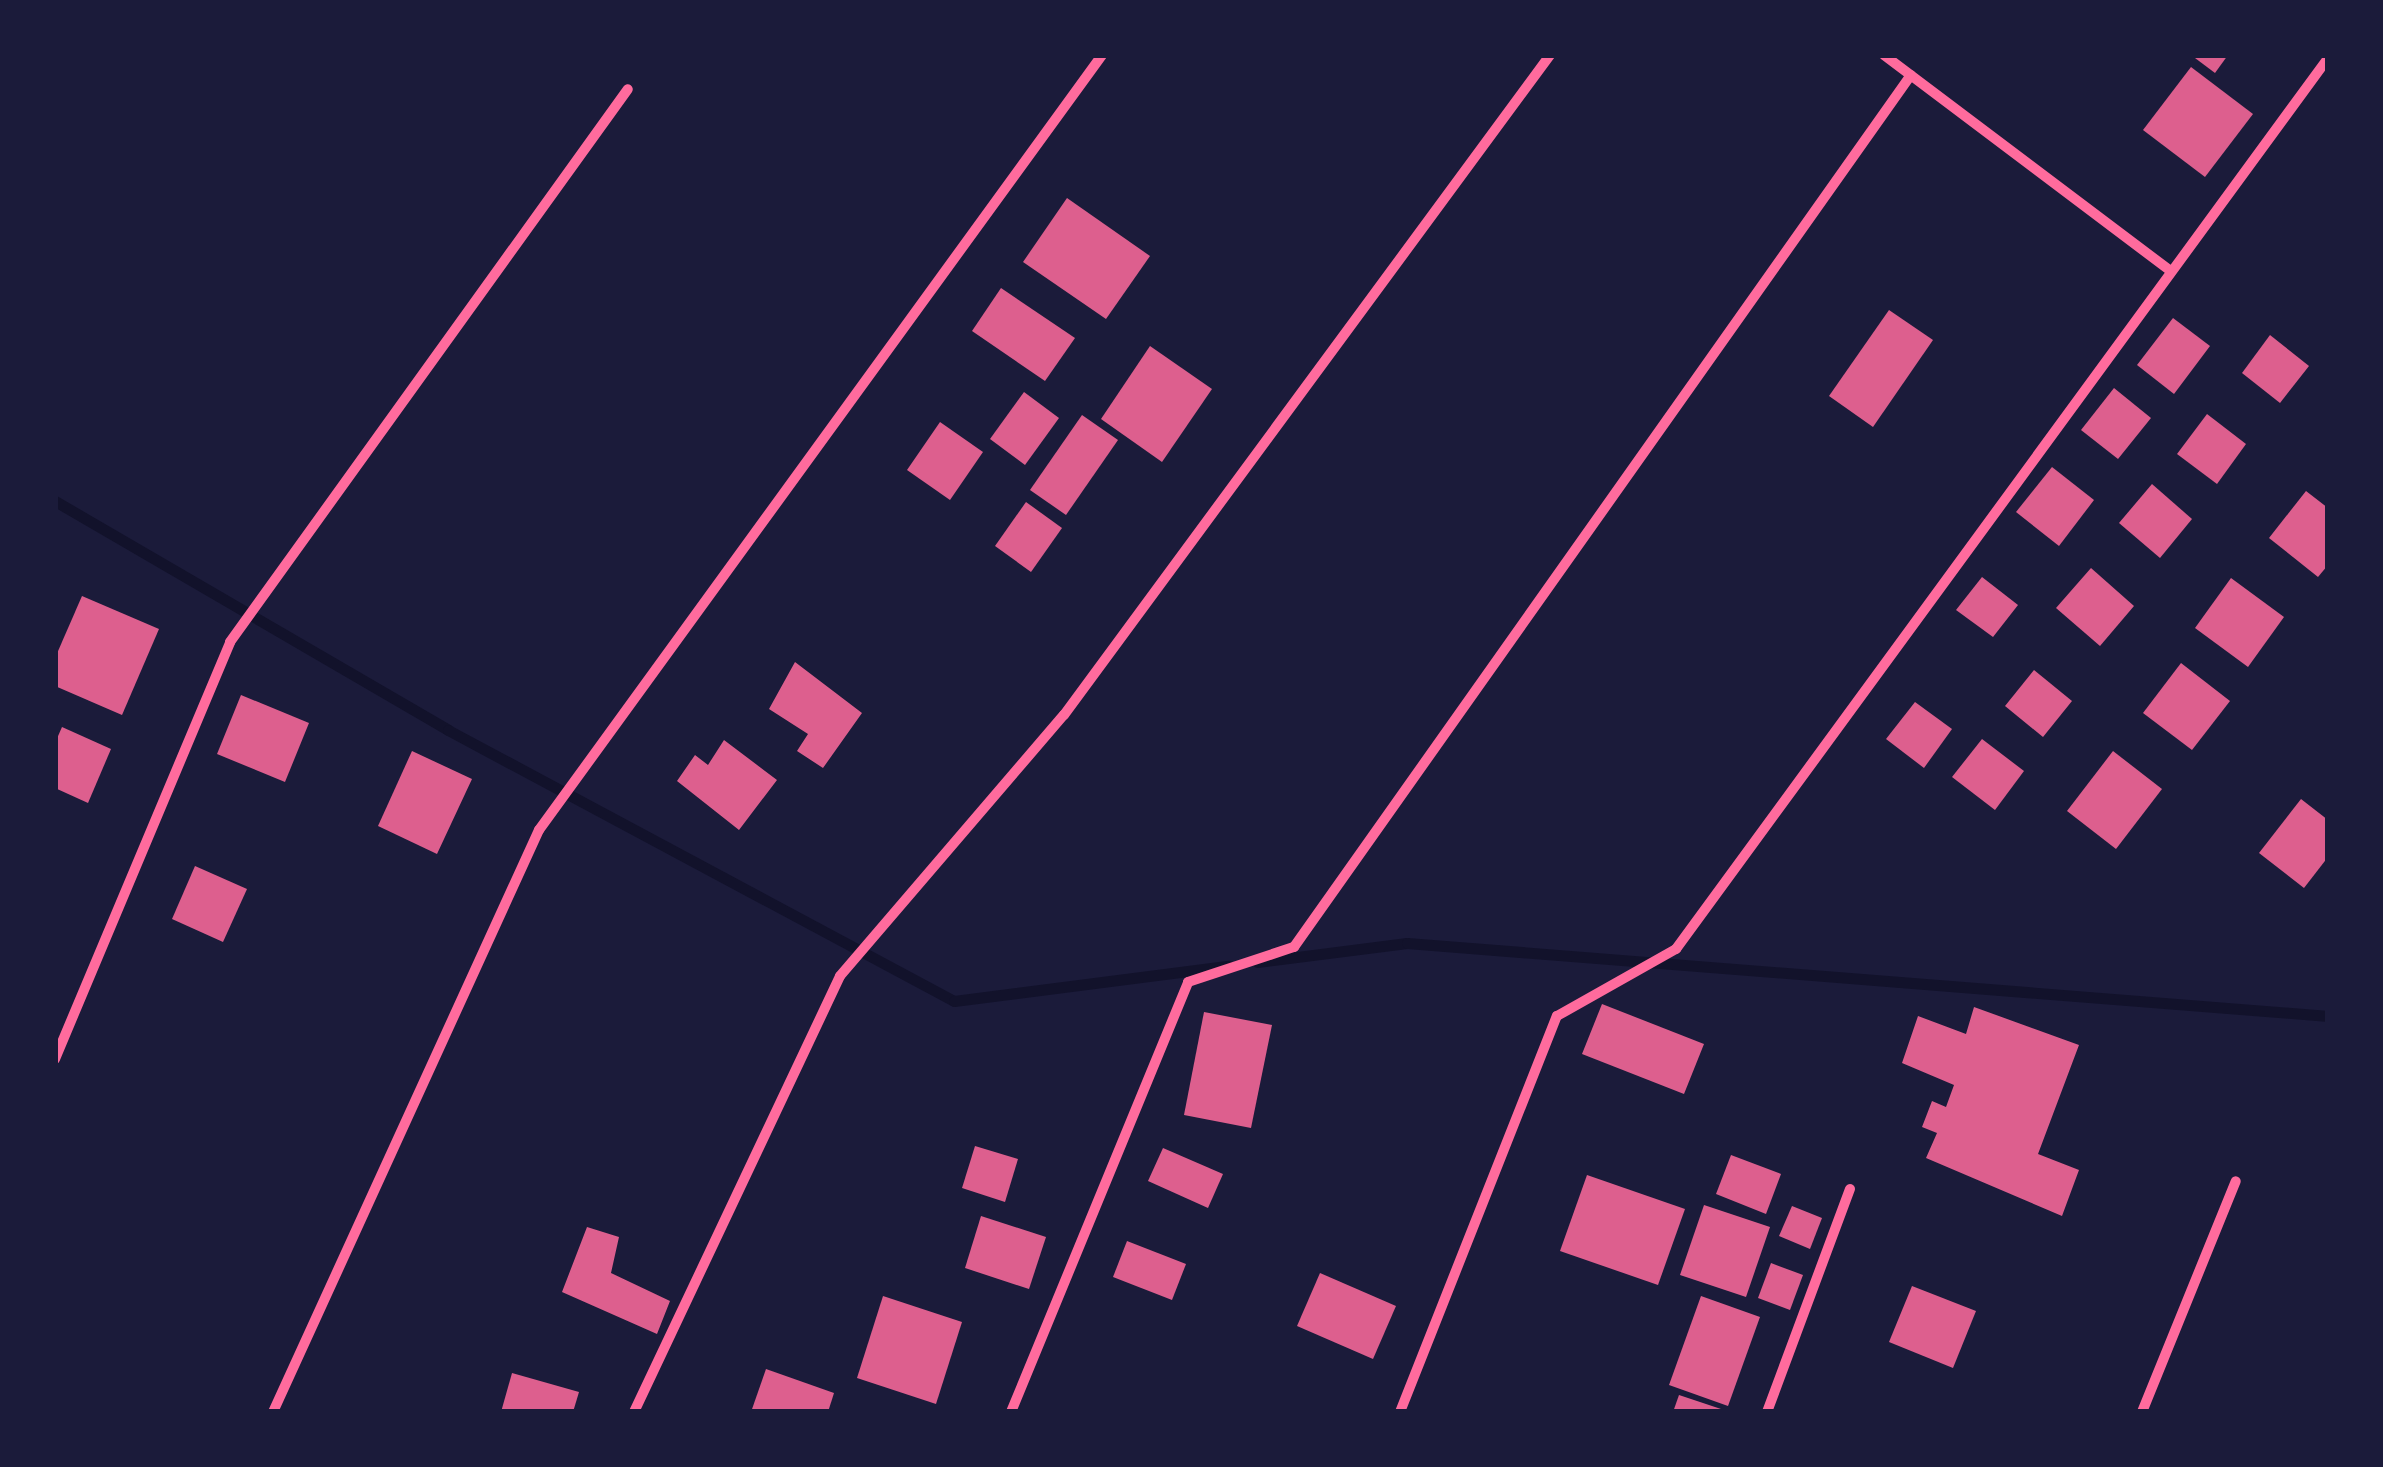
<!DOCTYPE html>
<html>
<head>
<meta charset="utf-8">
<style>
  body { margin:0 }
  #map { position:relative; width:2383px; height:1467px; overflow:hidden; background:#1b1b3a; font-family:"DejaVu Sans",sans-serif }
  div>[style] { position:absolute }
  .stream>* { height:11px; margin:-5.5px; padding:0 5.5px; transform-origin:5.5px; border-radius:5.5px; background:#12122b }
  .building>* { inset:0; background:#dd5f8e }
  .minor>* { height:10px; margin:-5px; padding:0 5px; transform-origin:5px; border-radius:5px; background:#ff6b9d }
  span { translate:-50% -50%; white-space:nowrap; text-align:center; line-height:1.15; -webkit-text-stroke:8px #1b1b3a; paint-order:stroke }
  .frame { position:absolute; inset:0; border:58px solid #1b1b3a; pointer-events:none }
</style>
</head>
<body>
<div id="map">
  <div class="stream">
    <i style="left:55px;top:501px;width:455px;rotate:30.2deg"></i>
    <i style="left:448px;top:730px;width:574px;rotate:28.17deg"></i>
    <i style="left:954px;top:1001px;width:277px;rotate:-7.3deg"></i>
    <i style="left:1257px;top:962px;width:151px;rotate:-7.2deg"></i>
    <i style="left:1407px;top:943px;width:924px;rotate:4.53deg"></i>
  </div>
  <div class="building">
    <i style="clip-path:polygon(2191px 55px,2228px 55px,2215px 73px)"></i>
    <i style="clip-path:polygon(2191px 67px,2253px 114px,2205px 177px,2143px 130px)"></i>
    <i style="clip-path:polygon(1067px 198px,1150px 256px,1106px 319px,1023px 262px)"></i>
    <i style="clip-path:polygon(1001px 288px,1075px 338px,1045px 381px,972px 331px)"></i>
    <i style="clip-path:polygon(1889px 310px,1933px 340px,1873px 427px,1829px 396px)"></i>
    <i style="clip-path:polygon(2173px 318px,2210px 346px,2174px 394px,2137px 365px)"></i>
    <i style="clip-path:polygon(2270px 335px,2309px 366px,2280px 403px,2242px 373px)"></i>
    <i style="clip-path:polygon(1150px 346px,1212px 389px,1162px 462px,1101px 419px)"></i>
    <i style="clip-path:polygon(2114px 388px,2151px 418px,2118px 459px,2081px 430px)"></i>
    <i style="clip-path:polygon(1024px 392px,1059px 418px,1025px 465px,990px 439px)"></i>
    <i style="clip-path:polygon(2207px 414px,2246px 444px,2217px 484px,2177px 454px)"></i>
    <i style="clip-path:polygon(1082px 415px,1118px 440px,1066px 515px,1030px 490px)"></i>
    <i style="clip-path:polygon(940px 422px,983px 452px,950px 500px,907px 470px)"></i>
    <i style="clip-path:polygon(2052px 467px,2094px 500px,2059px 546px,2016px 512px)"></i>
    <i style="clip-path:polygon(2152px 484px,2192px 519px,2160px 558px,2119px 523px)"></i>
    <i style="clip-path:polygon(2306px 491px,2328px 508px,2328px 565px,2318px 577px,2269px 538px)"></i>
    <i style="clip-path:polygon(1026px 502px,1062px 528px,1031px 572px,995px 546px)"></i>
    <i style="clip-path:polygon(2091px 568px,2134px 606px,2100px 646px,2056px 608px)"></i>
    <i style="clip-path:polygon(1982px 577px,2018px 605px,1993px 637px,1956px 610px)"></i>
    <i style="clip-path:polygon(2231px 578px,2284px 617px,2248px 667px,2195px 628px)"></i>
    <i style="clip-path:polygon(82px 596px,159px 629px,122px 715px,55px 686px,55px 658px)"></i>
    <i style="clip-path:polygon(795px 662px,862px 713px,823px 768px,797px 751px,808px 734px,769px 709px)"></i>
    <i style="clip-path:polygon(2181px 663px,2230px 701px,2192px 750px,2143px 713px)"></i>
    <i style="clip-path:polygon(2034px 670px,2072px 701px,2043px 737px,2005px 706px)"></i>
    <i style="clip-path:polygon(241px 695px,309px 723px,285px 782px,217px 754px)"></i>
    <i style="clip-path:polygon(1915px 702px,1952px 729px,1924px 768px,1886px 739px)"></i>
    <i style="clip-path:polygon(62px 727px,111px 749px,88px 803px,55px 788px,55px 743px)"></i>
    <i style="clip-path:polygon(1982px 739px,2024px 771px,1995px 810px,1952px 777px)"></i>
    <i style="clip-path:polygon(724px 740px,777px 780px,739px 830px,677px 781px,695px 755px,708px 765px)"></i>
    <i style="clip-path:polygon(412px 751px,472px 779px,437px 854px,378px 826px)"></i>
    <i style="clip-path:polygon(2113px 751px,2162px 789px,2116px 849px,2067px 811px)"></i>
    <i style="clip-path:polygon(2301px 799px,2328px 820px,2328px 857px,2304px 888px,2259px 853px)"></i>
    <i style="clip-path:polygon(195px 866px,247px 889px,223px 942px,172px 919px)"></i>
    <i style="clip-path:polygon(1602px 1004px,1704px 1044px,1684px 1094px,1582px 1054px)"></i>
    <i style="clip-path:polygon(1974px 1007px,2079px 1045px,2038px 1154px,2079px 1170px,2062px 1216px,1926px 1158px,1937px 1133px,1922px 1127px,1932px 1101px,1946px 1107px,1954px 1085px,1902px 1063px,1918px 1016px,1966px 1034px)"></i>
    <i style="clip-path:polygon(1204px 1012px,1272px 1025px,1251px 1128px,1184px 1115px)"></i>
    <i style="clip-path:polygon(975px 1146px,1018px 1159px,1005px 1202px,962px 1188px)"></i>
    <i style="clip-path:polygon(1163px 1148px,1223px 1174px,1208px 1208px,1148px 1181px)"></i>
    <i style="clip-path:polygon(1731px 1155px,1781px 1174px,1766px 1214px,1716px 1194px)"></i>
    <i style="clip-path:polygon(1587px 1175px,1685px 1209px,1658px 1285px,1560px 1251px)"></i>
    <i style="clip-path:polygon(1704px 1205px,1770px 1227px,1746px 1297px,1680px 1275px)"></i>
    <i style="clip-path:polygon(1792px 1206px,1822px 1218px,1810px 1249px,1779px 1236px)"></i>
    <i style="clip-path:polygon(981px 1216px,1046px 1237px,1029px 1289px,965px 1268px)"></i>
    <i style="clip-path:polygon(587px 1227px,619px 1237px,611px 1273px,670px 1301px,657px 1334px,562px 1292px)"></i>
    <i style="clip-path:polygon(1127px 1241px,1186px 1264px,1172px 1300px,1113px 1277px)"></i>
    <i style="clip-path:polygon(1771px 1263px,1803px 1275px,1790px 1310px,1758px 1298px)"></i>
    <i style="clip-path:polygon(1320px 1273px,1396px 1306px,1373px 1359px,1297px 1326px)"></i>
    <i style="clip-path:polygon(1912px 1286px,1976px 1311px,1953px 1368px,1889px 1342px)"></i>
    <i style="clip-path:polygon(883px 1296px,962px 1322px,936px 1404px,857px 1378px)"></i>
    <i style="clip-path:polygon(1701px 1296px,1760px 1317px,1728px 1406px,1669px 1385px)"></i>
    <i style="clip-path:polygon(766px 1369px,834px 1393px,828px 1412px,751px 1412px)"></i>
    <i style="clip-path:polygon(512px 1373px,579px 1392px,573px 1412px,501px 1412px)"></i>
    <i style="clip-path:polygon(1679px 1395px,1727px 1411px,1727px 1412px,1673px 1412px)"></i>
  </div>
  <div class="minor">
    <i style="left:1884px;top:55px;width:359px;rotate:37deg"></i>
    <i style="left:55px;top:1059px;width:452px;rotate:-67.2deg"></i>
    <i style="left:230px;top:642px;width:681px;rotate:-54.26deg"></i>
    <i style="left:273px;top:1412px;width:640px;rotate:-65.44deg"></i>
    <i style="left:539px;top:830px;width:958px;rotate:-54deg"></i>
    <i style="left:634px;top:1412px;width:482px;rotate:-64.7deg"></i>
    <i style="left:840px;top:976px;width:344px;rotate:-49.4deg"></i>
    <i style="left:1064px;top:715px;width:820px;rotate:-53.63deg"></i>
    <i style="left:1011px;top:1412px;width:465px;rotate:-67.6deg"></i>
    <i style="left:1188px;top:982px;width:112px;rotate:-18.3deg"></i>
    <i style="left:1294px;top:947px;width:1068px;rotate:-54.72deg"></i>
    <i style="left:1400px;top:1412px;width:426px;rotate:-68.4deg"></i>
    <i style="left:1557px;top:1016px;width:137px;rotate:-29.4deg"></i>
    <i style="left:1676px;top:949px;width:1104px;rotate:-53.8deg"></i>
    <i style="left:1767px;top:1412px;width:238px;rotate:-69.6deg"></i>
    <i style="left:2142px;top:1412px;width:249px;rotate:-67.9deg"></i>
  </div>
  <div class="frame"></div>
</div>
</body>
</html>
